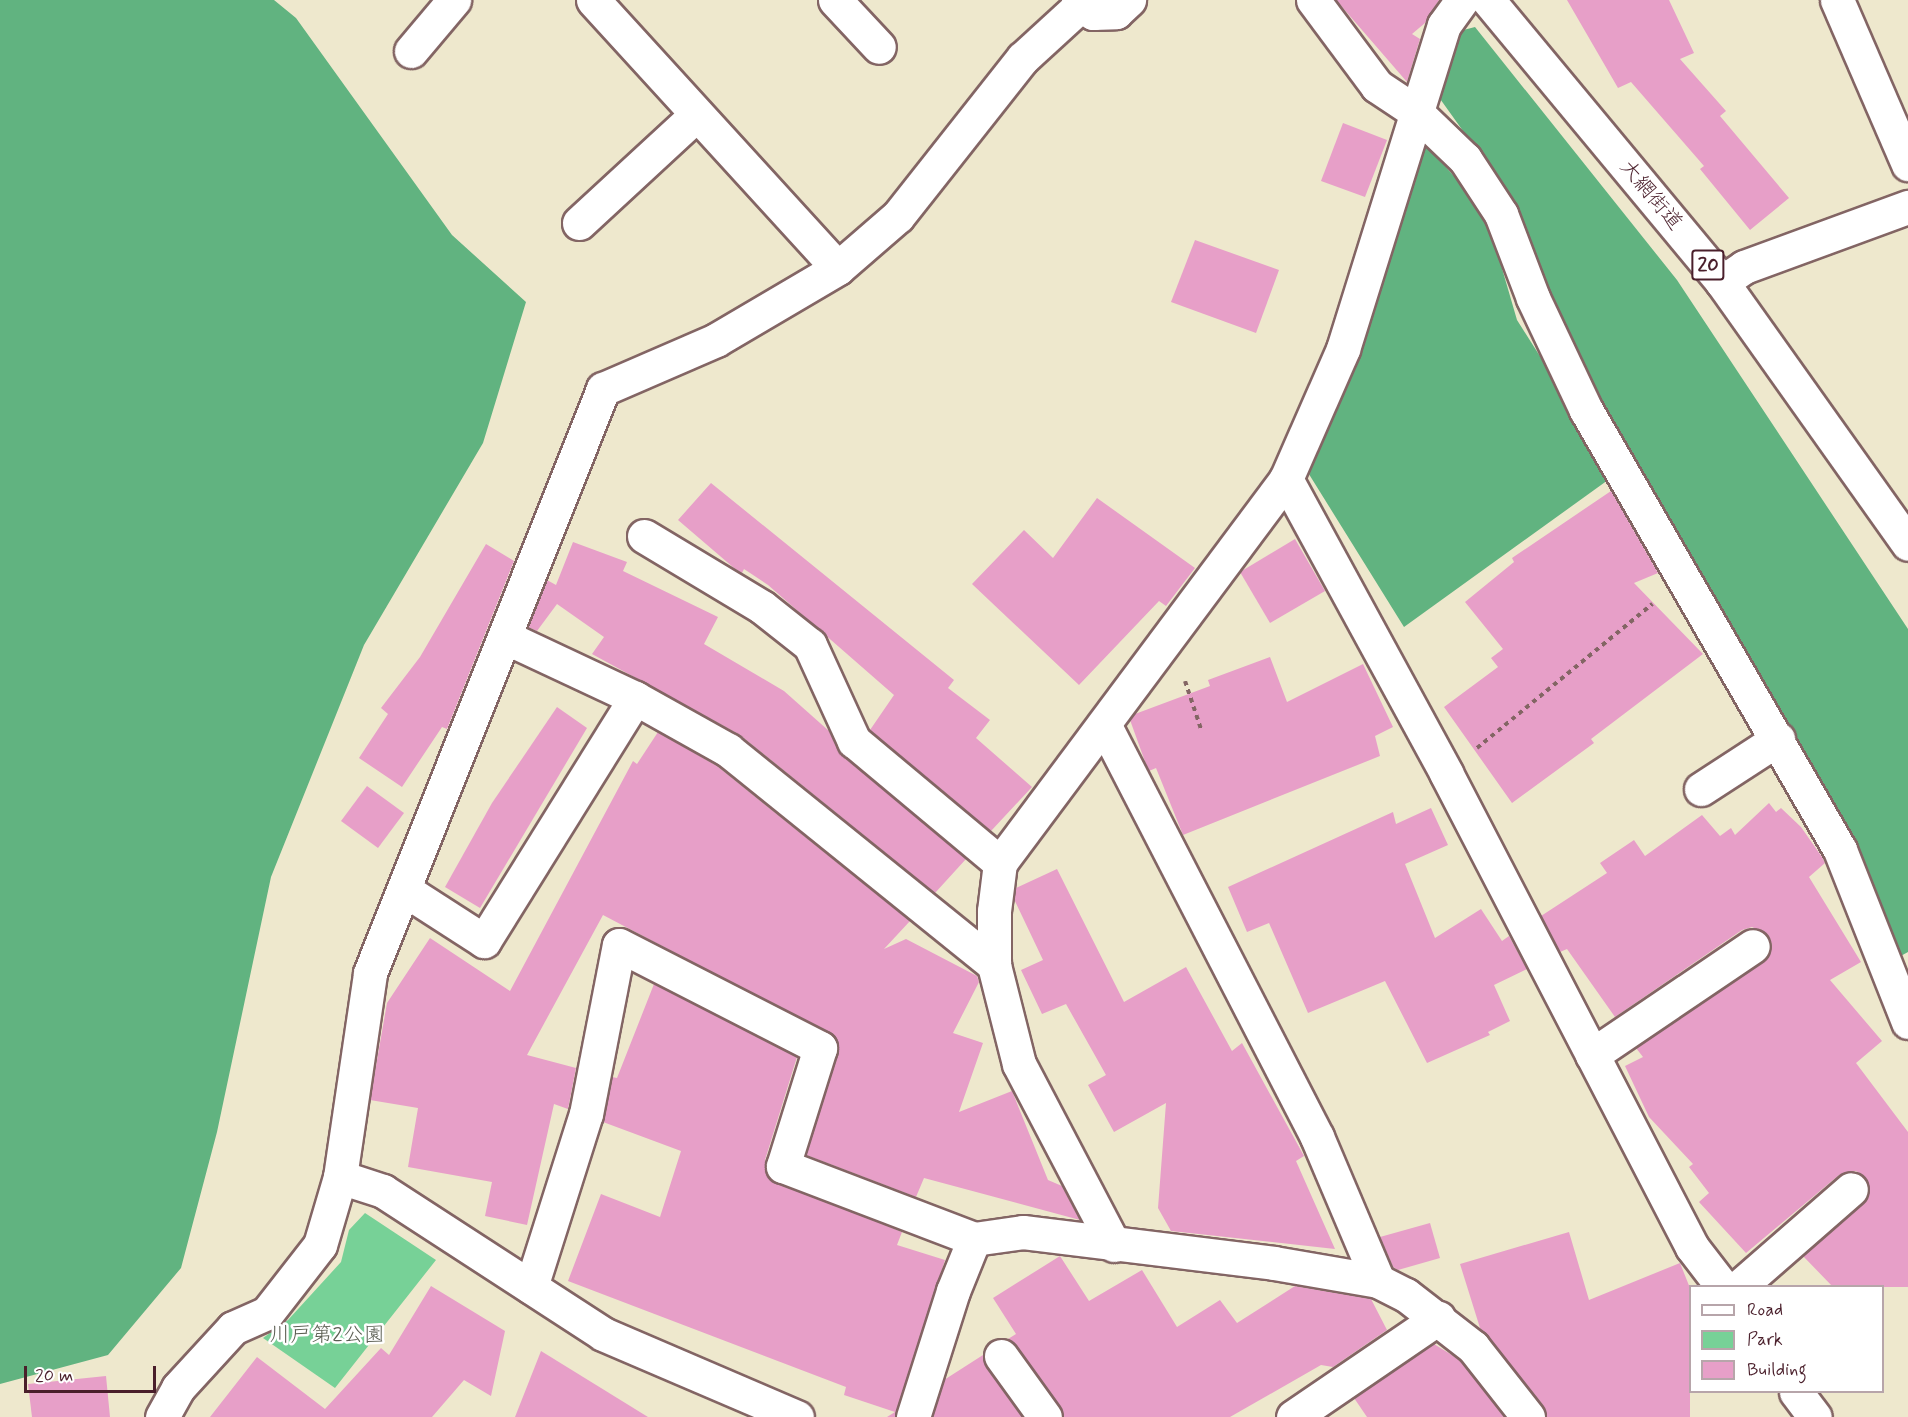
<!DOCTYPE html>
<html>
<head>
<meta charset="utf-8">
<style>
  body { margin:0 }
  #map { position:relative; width:1908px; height:1417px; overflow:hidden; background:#eee8cd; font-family:Mynerve,"Klee One",sans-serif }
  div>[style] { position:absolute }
  .green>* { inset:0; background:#77d197 }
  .forest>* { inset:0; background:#61b380 }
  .building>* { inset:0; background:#e79fc8 }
  .path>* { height:4px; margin-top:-2px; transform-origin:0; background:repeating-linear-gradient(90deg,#836564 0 4.5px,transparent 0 9px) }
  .roads { filter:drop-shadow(2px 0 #836564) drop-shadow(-2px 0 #836564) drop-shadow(0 2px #836564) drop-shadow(0 -2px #836564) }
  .minor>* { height:33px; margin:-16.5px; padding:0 16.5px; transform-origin:16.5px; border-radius:16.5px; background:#fff }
  .primary>* { height:33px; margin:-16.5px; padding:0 16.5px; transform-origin:16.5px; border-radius:16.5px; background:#fff }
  span { translate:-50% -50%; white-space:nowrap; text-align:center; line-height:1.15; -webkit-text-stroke:5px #fff; paint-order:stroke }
  .shield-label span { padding:2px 4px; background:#fff; border:2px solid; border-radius:4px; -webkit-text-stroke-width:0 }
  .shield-label { font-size:20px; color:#4a1f2b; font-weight:700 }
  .street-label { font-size:21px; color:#4a1f2b }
  .park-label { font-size:21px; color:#5a5d51 }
  .legend { position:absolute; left:1689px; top:1285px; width:195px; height:108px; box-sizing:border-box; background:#fff; border:2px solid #b7a5aa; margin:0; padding:8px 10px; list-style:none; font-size:18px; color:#4a1f2b }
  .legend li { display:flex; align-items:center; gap:12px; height:30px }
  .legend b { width:30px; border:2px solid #b7a5aa }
  .scale { position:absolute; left:24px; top:1366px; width:132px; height:27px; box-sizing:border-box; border:3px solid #4a1f2b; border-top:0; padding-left:8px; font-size:18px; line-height:21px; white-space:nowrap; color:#4a1f2b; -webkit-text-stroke:4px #fff; paint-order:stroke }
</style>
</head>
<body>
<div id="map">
  <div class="green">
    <i style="clip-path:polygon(365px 1213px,436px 1260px,335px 1388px,263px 1338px,288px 1320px,341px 1262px,349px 1230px)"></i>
  </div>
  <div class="forest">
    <i style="clip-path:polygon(0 0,274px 0,296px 18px,452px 235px,526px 302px,483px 443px,364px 645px,271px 877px,217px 1132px,181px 1268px,108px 1355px,0 1384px)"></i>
    <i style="clip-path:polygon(1475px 27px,1677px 280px,1908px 629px,1908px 952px,1897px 958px,1861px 852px,1710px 604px,1628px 458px,1545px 290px,1511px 198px,1433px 89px,1452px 33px)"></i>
    <i style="clip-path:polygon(1423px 142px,1485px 210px,1517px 320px,1574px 410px,1608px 480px,1404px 627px,1307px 471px,1348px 384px)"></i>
  </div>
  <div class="building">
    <i style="clip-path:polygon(1336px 0,1439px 0,1425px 23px,1412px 34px,1420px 39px,1407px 82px)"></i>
    <i style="clip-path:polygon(1567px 0,1669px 0,1694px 53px,1680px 59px,1726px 111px,1720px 116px,1789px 198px,1750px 230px,1700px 169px,1704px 166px,1631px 82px,1618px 88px)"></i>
    <i style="clip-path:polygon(1343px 123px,1387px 140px,1365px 197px,1321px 181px)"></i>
    <i style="clip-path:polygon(1195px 240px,1279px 270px,1256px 333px,1171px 302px)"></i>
    <i style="clip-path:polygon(711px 483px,954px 680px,948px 688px,990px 720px,976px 738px,1032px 787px,991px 831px,870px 730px,894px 695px,768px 585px,744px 569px,742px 573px,734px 568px,678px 520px)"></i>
    <i style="clip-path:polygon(1611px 491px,1658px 573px,1634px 583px,1703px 654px,1591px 739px,1594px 743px,1512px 803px,1444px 707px,1498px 667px,1491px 658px,1503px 649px,1465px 602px,1514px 562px,1512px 558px)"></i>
    <i style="clip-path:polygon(1097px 498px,1195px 568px,1166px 606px,1159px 601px,1079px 685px,972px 584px,1024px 530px,1053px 558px)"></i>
    <i style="clip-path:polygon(1295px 539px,1325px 591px,1270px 623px,1240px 572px)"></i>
    <i style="clip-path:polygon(573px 542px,627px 562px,623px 571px,718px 617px,704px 644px,784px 691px,829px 731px,842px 755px,966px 859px,935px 893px,740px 735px,592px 654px,604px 637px,557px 604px,537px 631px,528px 627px,547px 580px,556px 585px)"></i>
    <i style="clip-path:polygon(486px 544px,514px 561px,447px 729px,442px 727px,402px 787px,359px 758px,388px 714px,381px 708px,420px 657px)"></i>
    <i style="clip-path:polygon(1270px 657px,1287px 702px,1363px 664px,1393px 727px,1375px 736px,1380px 756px,1183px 835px,1156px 768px,1149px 771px,1147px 767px,1130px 720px,1135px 714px,1210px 686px,1208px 680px)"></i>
    <i style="clip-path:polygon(557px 707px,587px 728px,480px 908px,445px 887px,492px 803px)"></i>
    <i style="clip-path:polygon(658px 732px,717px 766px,910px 921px,884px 949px,906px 939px,977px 976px,979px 982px,953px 1033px,983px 1043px,959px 1112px,1012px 1091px,1048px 1180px,1062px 1186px,1080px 1220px,924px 1178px,916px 1197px,806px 1155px,838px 1054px,835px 1037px,603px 915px,527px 1055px,576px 1068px,568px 1109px,554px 1104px,527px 1225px,485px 1216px,492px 1182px,408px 1167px,418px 1108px,370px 1100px,387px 1003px,430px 938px,510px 991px,633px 761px,637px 764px)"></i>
    <i style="clip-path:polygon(367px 786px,404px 813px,378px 848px,341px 821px)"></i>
    <i style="clip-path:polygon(1769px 803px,1776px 812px,1781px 808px,1801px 827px,1822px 857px,1825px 863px,1809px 877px,1861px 962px,1830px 980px,1882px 1041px,1856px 1063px,1908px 1132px,1908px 1287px,1833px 1287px,1803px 1256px,1868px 1196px,1865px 1177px,1856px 1171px,1839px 1175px,1746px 1253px,1699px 1202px,1709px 1193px,1689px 1167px,1693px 1164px,1649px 1117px,1625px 1066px,1643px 1057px,1636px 1048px,1764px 961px,1772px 945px,1768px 935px,1752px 927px,1742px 930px,1615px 1017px,1567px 949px,1560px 952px,1541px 916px,1607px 873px,1600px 863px,1634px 840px,1645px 856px,1702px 815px,1720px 836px,1731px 828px,1735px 835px)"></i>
    <i style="clip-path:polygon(1431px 808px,1448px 845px,1405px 864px,1435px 938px,1481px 909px,1502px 941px,1509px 936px,1527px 969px,1494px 985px,1510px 1021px,1488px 1032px,1490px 1035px,1427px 1063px,1385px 981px,1308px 1013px,1269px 923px,1247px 932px,1228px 887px,1393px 812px,1396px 824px)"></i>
    <i style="clip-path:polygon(1057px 869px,1124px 1002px,1186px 967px,1232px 1051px,1242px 1043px,1304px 1156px,1296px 1161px,1335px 1249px,1171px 1231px,1158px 1208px,1166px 1103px,1114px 1132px,1088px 1085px,1106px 1075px,1066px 1004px,1042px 1014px,1021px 970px,1043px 960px,1014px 899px,1016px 888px)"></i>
    <i style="clip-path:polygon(654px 984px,797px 1057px,765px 1160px,769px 1178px,902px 1232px,897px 1245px,945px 1260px,895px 1417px,887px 1417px,895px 1412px,844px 1395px,846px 1387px,568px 1281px,601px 1194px,660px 1217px,681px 1151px,603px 1122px,612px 1077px,617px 1078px)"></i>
    <i style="clip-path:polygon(1430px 1223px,1440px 1258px,1398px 1270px,1393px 1267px,1380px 1237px)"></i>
    <i style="clip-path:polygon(1569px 1232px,1589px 1300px,1680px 1263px,1690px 1288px,1690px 1417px,1546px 1417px,1543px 1405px,1480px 1328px,1460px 1264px)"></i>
    <i style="clip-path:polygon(1060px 1256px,1089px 1301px,1142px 1270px,1177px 1327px,1220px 1300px,1237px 1323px,1295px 1286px,1371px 1299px,1387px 1330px,1333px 1367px,1321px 1365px,1230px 1417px,1063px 1417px,1060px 1406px,1008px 1339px,1016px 1334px,993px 1298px)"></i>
    <i style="clip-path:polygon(431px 1286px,505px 1331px,491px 1396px,464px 1380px,432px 1417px,210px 1417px,257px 1357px,325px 1409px,381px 1348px,389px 1355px)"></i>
    <i style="clip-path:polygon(1434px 1344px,1460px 1360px,1504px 1417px,1367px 1417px,1354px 1398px)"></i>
    <i style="clip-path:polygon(541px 1351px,648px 1417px,515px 1417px)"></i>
    <i style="clip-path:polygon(983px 1355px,986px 1367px,1022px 1417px,933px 1417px,944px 1380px)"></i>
    <i style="clip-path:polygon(106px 1376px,110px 1417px,32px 1417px,28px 1384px)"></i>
  </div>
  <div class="path">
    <i style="left:1185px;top:681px;width:51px;rotate:71.6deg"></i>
    <i style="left:1477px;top:748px;width:227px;rotate:-39.4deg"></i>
  </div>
  <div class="roads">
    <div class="minor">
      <i style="left:593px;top:0;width:363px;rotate:47.6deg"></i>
      <i style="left:835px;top:0;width:64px;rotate:46.9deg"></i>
      <i style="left:1078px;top:0;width:20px;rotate:41deg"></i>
      <i style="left:1093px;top:13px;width:23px;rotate:-2deg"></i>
      <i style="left:1116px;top:12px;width:18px;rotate:-43deg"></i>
      <i style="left:1313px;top:0;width:107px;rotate:53.3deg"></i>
      <i style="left:1377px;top:86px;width:47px;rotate:33.7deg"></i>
      <i style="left:1416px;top:112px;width:68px;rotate:43.8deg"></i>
      <i style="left:1465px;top:159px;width:66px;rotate:56.8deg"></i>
      <i style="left:1501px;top:214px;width:90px;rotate:69.1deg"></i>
      <i style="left:1533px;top:298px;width:124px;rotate:64.7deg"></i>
      <i style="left:1586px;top:410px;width:508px;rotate:60deg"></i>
      <i style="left:1840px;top:850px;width:185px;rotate:68.4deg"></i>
      <i style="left:1837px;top:0;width:179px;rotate:66.6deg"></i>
      <i style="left:411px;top:51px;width:67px;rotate:-49.9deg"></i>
      <i style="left:579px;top:223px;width:159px;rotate:-42.7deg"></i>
      <i style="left:1722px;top:282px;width:27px;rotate:-34deg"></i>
      <i style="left:1744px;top:267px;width:175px;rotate:-20.1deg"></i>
      <i style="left:1286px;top:479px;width:335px;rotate:61.4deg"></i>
      <i style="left:1446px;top:773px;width:534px;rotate:62.57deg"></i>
      <i style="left:1692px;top:1247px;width:49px;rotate:52.4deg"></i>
      <i style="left:644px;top:536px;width:138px;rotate:31deg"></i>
      <i style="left:762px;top:607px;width:61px;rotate:38.4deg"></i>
      <i style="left:810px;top:645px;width:106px;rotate:65.4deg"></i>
      <i style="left:854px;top:741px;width:190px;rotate:39.9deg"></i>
      <i style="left:505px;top:637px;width:144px;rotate:25.1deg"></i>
      <i style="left:635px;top:698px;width:107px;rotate:29.2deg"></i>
      <i style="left:728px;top:750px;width:342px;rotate:38.9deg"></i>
      <i style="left:1105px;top:726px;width:462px;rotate:62.7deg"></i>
      <i style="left:1317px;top:1137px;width:156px;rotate:67deg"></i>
      <i style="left:1701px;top:789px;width:92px;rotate:-33deg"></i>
      <i style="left:405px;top:890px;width:94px;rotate:32.8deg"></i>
      <i style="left:484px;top:941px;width:286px;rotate:-58.1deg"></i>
      <i style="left:1592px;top:1055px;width:194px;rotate:-34.1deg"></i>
      <i style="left:340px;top:1177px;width:45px;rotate:18deg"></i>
      <i style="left:383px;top:1191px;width:262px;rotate:33deg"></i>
      <i style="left:603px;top:1334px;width:211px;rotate:23.2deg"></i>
      <i style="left:1114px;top:1245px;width:204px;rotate:-117.7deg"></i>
      <i style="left:1019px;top:1064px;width:102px;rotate:-104.2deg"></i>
      <i style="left:994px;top:965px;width:54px;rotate:-90deg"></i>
      <i style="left:994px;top:911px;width:48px;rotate:-82.9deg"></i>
      <i style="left:1000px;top:863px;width:479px;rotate:-53.3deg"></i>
      <i style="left:1286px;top:479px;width:142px;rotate:-66.3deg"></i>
      <i style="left:1343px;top:349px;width:339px;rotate:-72.7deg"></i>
      <i style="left:1444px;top:25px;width:31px;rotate:-54deg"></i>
      <i style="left:1740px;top:1286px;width:147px;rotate:-41.1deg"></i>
      <i style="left:531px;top:1287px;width:182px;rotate:-72.4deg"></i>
      <i style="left:586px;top:1114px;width:172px;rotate:-79deg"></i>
      <i style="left:619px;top:945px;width:226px;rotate:27.1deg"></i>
      <i style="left:820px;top:1048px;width:124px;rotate:107.4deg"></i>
      <i style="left:783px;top:1166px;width:204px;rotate:20.9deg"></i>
      <i style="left:1001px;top:1356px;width:75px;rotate:54.2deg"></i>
      <i style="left:1796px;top:1392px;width:31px;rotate:53deg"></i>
      <i style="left:162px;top:1417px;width:33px;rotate:-61deg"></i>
      <i style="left:178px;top:1388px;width:81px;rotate:-47.5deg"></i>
      <i style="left:233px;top:1328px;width:37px;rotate:-24deg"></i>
      <i style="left:267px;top:1313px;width:86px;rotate:-52.1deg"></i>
      <i style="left:320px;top:1245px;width:71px;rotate:-73.6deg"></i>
      <i style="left:340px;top:1177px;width:206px;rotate:-81.6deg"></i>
      <i style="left:370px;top:973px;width:629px;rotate:-68.25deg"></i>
      <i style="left:603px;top:389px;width:123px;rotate:-23.4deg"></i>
      <i style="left:716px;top:340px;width:142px;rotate:-30.5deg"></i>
      <i style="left:838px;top:268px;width:79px;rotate:-40.9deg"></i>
      <i style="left:898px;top:216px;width:201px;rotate:-51.7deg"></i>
      <i style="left:1023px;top:58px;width:80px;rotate:-42.5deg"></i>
      <i style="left:913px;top:1417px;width:132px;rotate:-72.4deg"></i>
      <i style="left:953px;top:1291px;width:56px;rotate:-68deg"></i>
      <i style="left:974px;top:1239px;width:49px;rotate:-8.1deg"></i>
      <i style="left:1023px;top:1232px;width:253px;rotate:7deg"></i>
      <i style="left:1274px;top:1263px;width:106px;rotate:9.8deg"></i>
      <i style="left:1378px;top:1281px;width:31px;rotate:27deg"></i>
      <i style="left:1406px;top:1295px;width:85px;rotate:37.8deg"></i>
      <i style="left:1473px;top:1347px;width:89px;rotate:51.8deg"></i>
      <i style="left:1293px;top:1417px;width:176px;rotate:-34.3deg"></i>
    </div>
    <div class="primary">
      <i style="left:1488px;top:0;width:366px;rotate:50.3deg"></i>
      <i style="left:1722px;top:282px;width:321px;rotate:54.6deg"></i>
    </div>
  </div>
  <div class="shield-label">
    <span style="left:1708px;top:265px">20</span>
  </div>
  <div class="street-label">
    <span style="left:1651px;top:195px;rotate:50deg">大網街道</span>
  </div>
  <div class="park-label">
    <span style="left:327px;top:1335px">川戸第2公園</span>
  </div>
  <ul class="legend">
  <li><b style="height:8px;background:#fff"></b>Road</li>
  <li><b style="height:16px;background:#77d197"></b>Park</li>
  <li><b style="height:16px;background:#e79fc8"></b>Building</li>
  </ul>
  <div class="scale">20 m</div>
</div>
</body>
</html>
